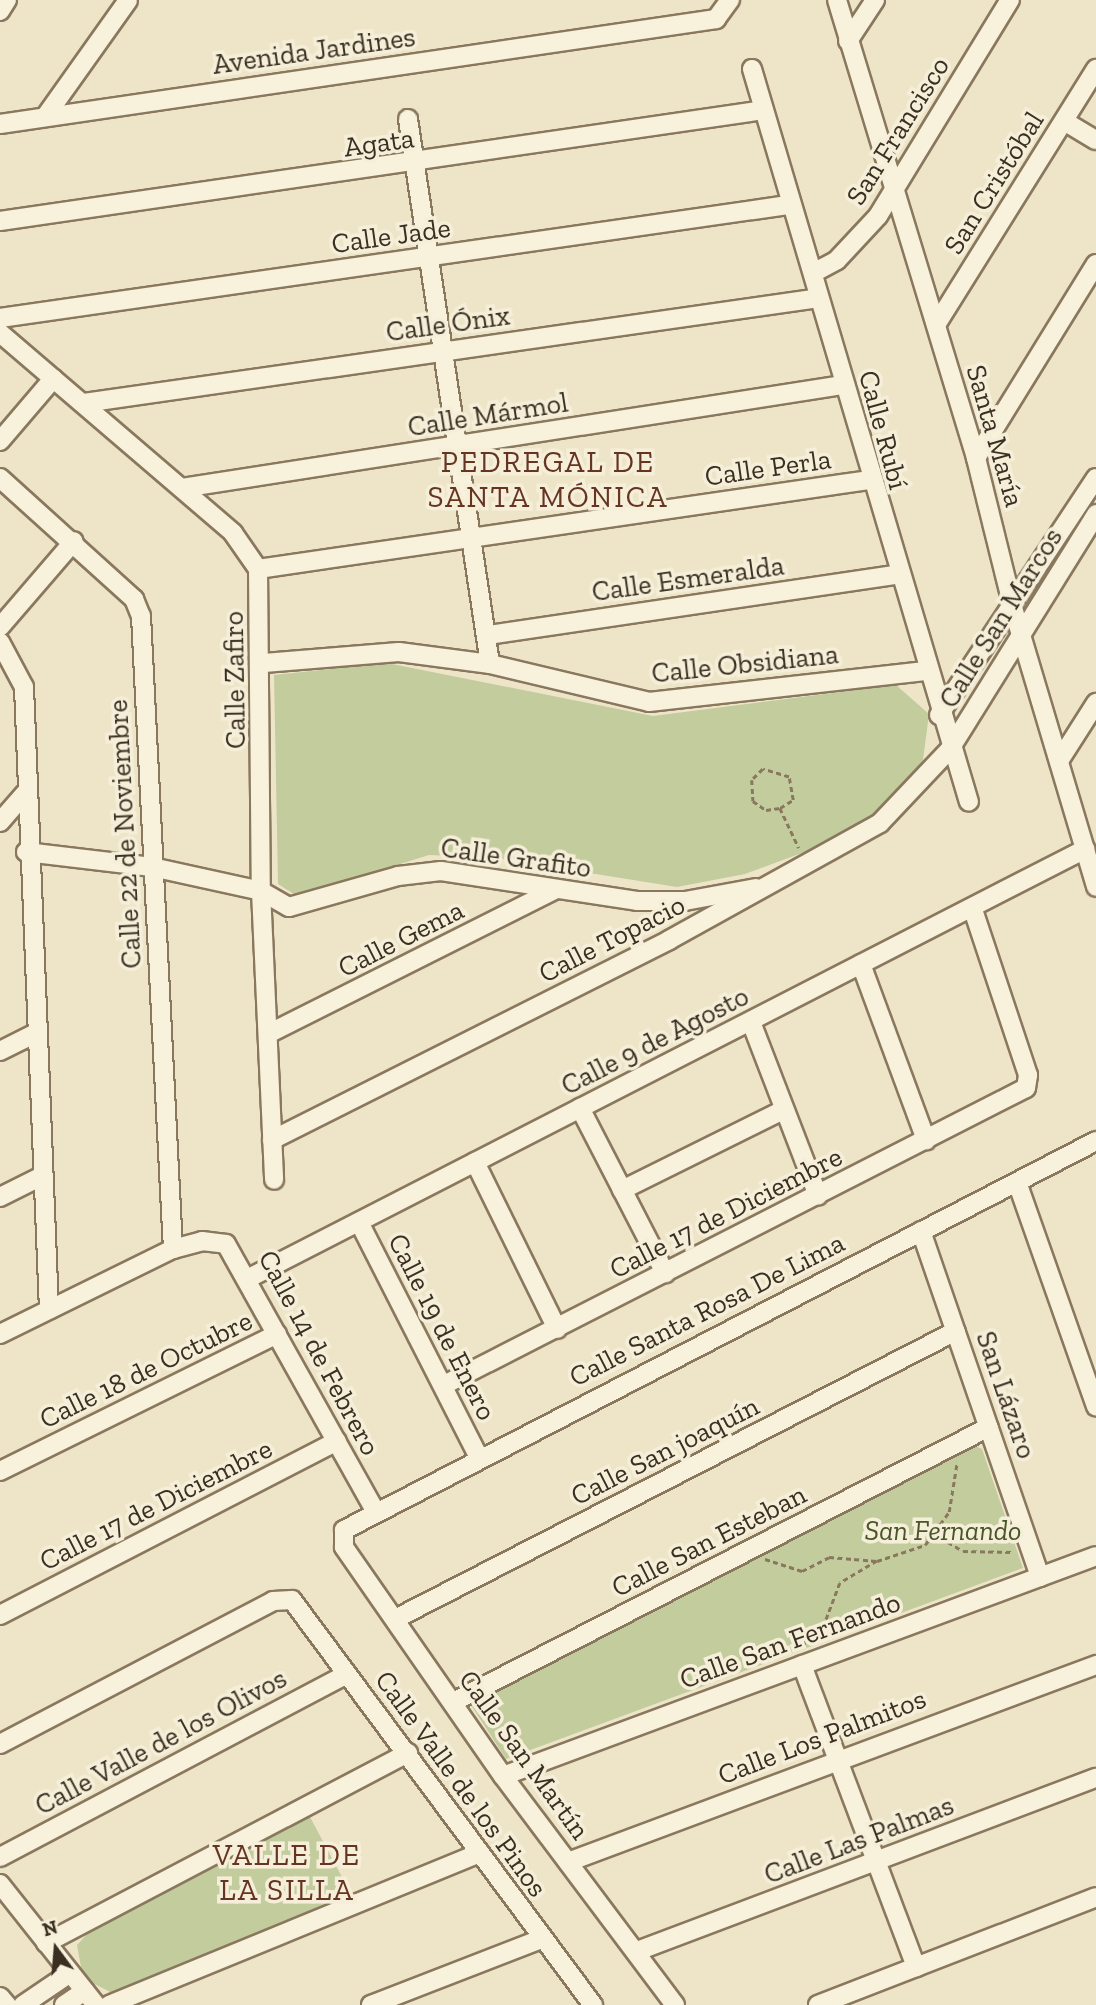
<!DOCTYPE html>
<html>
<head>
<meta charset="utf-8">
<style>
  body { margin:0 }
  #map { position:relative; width:1096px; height:2005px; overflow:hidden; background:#eee5c9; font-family:"Zilla Slab",serif }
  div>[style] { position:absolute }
  .green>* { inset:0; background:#c3cc9d }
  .path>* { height:2.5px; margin-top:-1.25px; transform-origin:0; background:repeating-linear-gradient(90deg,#8a785e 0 5px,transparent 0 8.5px) }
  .roads { filter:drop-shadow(2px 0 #8a785e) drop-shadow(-2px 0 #8a785e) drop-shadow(0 2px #8a785e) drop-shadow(0 -2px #8a785e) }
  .minor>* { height:18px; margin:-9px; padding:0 9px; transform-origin:9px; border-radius:9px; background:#f8f2dd }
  span { translate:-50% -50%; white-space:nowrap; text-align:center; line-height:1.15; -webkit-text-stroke:7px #f5efd9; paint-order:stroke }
  .street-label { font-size:28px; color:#3b2f21 }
  .park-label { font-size:28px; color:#485628; font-style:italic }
  .neighbourhood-label { font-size:30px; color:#663522; letter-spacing:2px }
  .north { position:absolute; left:21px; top:1914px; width:70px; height:70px; -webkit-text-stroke:5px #f5efd9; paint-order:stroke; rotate:344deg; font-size:19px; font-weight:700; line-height:28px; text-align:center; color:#3b2f21 }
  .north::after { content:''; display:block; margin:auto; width:24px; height:32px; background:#3b2f21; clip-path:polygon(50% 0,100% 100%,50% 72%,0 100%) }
</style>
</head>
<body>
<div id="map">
  <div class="green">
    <i style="clip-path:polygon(387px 663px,653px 716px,896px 685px,929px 714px,923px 760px,900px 792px,845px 837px,745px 874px,677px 887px,496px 858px,429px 855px,297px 896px,278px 884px,274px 675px)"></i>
    <i style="clip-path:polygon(973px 1445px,982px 1449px,1023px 1568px,506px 1759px,471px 1705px)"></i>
    <i style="clip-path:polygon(310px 1817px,351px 1894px,114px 1994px,83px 1978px,77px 1945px,90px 1931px)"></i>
  </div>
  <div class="path">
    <i style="left:780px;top:808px;width:15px;rotate:-32deg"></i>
    <i style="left:793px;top:800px;width:23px;rotate:-100deg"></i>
    <i style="left:789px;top:777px;width:27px;rotate:-163deg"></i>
    <i style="left:763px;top:769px;width:16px;rotate:135deg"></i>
    <i style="left:752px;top:780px;width:21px;rotate:87deg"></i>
    <i style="left:753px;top:801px;width:16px;rotate:35deg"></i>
    <i style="left:766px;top:810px;width:14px;rotate:-8deg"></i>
    <i style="left:780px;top:808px;width:44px;rotate:64.6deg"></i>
    <i style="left:942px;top:1523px;width:20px;rotate:72deg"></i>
    <i style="left:948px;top:1542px;width:17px;rotate:31deg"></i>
    <i style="left:963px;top:1551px;width:50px;rotate:1.1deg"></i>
    <i style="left:765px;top:1559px;width:39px;rotate:18deg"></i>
    <i style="left:802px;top:1571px;width:30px;rotate:-27deg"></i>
    <i style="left:829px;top:1557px;width:48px;rotate:4.8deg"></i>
    <i style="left:877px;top:1561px;width:43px;rotate:149.3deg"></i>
    <i style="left:840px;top:1583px;width:48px;rotate:110.7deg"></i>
    <i style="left:823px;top:1628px;width:14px;rotate:163deg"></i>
    <i style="left:810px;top:1632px;width:17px;rotate:114deg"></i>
    <i style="left:877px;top:1561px;width:51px;rotate:-18.4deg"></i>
    <i style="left:925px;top:1545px;width:41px;rotate:-54deg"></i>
    <i style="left:949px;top:1512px;width:51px;rotate:-80.9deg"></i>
  </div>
  <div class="roads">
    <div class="minor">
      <i style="left:837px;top:0;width:479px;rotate:73.1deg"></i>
      <i style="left:976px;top:458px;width:154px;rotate:76.1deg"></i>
      <i style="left:1013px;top:608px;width:291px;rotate:73.4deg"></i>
      <i style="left:0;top:11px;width:13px;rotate:-58deg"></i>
      <i style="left:848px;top:41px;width:49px;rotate:-56.6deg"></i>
      <i style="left:752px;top:69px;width:764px;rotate:73.51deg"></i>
      <i style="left:45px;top:117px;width:143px;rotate:-54.6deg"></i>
      <i style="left:408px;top:119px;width:551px;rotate:81.44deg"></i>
      <i style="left:1064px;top:121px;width:37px;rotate:31deg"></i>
      <i style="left:0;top:124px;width:724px;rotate:-8.34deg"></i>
      <i style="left:716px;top:19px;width:24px;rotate:-54deg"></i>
      <i style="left:0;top:221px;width:772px;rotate:-8.27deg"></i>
      <i style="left:813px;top:273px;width:27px;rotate:-28deg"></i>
      <i style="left:837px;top:260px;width:60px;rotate:-47deg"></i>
      <i style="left:878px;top:216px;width:253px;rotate:-58.6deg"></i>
      <i style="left:0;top:318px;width:796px;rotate:-8.16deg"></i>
      <i style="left:936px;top:325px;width:302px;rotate:-58deg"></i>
      <i style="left:0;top:333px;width:307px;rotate:40.6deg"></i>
      <i style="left:233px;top:533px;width:44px;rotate:55.2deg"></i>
      <i style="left:258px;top:569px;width:322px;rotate:89.5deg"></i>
      <i style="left:261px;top:891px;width:289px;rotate:87.4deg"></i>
      <i style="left:84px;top:403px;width:742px;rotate:-8.13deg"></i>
      <i style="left:0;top:441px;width:82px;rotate:-49.5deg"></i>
      <i style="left:976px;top:458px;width:228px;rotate:-58.3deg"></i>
      <i style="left:0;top:478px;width:181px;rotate:42.1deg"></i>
      <i style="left:134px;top:599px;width:18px;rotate:68deg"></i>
      <i style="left:141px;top:616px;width:634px;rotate:87.11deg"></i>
      <i style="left:182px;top:488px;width:669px;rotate:-8.86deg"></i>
      <i style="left:258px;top:569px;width:617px;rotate:-8.29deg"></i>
      <i style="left:0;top:627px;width:113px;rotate:-49.3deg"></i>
      <i style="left:488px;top:635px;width:412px;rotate:-8.4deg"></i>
      <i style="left:0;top:642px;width:51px;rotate:61.9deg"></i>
      <i style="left:24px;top:687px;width:623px;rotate:87.7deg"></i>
      <i style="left:264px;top:663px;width:135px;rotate:-4.7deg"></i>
      <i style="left:399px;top:652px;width:92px;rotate:7.5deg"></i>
      <i style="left:490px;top:664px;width:163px;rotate:13.4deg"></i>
      <i style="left:649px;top:702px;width:278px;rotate:-6.4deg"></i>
      <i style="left:939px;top:715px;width:284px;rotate:-56.5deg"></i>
      <i style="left:1059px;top:761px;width:69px;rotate:-57.5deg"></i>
      <i style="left:0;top:822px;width:38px;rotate:-49deg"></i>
      <i style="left:26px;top:852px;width:127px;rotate:6.8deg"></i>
      <i style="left:152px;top:867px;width:112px;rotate:12.4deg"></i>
      <i style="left:261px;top:891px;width:32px;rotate:30deg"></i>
      <i style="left:289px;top:907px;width:113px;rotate:-15.9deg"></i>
      <i style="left:398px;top:876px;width:43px;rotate:-6.6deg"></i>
      <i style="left:441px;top:871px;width:198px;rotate:8.7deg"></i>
      <i style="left:637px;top:901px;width:48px"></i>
      <i style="left:685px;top:901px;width:72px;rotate:-10.4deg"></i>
      <i style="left:861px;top:964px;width:188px;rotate:69.7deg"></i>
      <i style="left:751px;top:1022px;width:186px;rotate:68.9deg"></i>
      <i style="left:270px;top:1033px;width:320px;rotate:-26.7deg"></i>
      <i style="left:0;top:1051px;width:40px;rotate:-26.6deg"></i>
      <i style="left:580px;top:1108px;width:186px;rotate:62.7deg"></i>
      <i style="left:272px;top:1140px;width:445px;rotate:-26.7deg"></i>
      <i style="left:669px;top:940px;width:241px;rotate:-29deg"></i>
      <i style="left:880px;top:823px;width:102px;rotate:-46.6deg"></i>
      <i style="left:950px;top:749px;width:277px;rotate:-58.1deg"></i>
      <i style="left:475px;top:1162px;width:186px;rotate:63.8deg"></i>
      <i style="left:1017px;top:1182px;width:238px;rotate:70.6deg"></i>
      <i style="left:622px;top:1190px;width:180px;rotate:-26.4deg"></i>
      <i style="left:0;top:1197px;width:47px;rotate:-26.6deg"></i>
      <i style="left:359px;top:1222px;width:263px;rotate:63deg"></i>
      <i style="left:921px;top:1231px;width:366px;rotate:71deg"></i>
      <i style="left:249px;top:1278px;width:940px;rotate:-27.16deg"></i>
      <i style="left:0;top:1334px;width:193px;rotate:-26.2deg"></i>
      <i style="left:173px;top:1249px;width:30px;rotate:-15deg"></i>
      <i style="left:202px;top:1241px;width:24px;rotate:7deg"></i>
      <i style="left:226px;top:1244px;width:306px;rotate:60.8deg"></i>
      <i style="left:444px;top:1385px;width:653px;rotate:-27.04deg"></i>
      <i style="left:1026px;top:1088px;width:13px;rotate:-81deg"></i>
      <i style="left:1028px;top:1075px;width:174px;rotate:-108.4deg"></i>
      <i style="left:0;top:1471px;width:309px;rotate:-26.3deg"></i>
      <i style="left:0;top:1615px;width:379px;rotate:-27.3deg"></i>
      <i style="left:397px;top:1618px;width:628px;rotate:-27.18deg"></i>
      <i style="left:802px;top:1665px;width:323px;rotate:69.3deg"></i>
      <i style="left:453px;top:1702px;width:602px;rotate:-27.16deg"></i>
      <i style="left:0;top:1744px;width:308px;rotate:-27.6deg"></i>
      <i style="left:273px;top:1601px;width:19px;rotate:-3deg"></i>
      <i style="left:292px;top:1600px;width:505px;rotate:53.38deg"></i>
      <i style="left:503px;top:1776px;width:632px;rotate:-20.35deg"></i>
      <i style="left:0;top:1857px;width:392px;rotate:-27.8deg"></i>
      <i style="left:568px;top:1862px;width:564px;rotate:-20.46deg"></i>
      <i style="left:0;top:1884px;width:154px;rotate:51.6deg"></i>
      <i style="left:46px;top:1943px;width:409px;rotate:-27.7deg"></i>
      <i style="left:640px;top:1950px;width:487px;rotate:-20.7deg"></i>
      <i style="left:0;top:1997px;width:11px;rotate:49deg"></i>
      <i style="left:23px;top:2005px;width:57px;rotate:-34.2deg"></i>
      <i style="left:64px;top:2005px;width:25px;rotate:-34deg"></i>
      <i style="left:109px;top:2005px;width:401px;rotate:-22.3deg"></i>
      <i style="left:371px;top:2005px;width:182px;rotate:-21.2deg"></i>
      <i style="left:675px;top:2005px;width:286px;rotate:-126.9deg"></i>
      <i style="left:503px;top:1776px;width:279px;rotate:-124.8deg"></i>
      <i style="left:344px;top:1547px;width:17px;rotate:-90deg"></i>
      <i style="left:344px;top:1530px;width:847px;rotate:-27.35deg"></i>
      <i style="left:818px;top:2005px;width:298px;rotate:-21.2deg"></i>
    </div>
  </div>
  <div class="street-label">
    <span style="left:314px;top:51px;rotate:-8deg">Avenida Jardines</span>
    <span style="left:898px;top:131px;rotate:-58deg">San Francisco</span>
    <span style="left:379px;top:143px;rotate:-8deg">Agata</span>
    <span style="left:994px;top:183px;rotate:-58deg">San Cristóbal</span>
    <span style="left:391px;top:236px;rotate:-8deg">Calle Jade</span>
    <span style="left:448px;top:324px;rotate:-8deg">Calle Ónix</span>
    <span style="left:488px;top:415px;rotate:-9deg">Calle Mármol</span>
    <span style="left:883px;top:430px;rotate:75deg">Calle Rubí</span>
    <span style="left:995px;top:436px;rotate:74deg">Santa María</span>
    <span style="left:768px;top:468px;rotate:-8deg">Calle Perla</span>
    <span style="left:688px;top:579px;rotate:-8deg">Calle Esmeralda</span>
    <span style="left:1001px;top:618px;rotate:-58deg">Calle San Marcos</span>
    <span style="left:745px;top:664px;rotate:-6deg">Calle Obsidiana</span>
    <span style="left:235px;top:680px;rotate:-91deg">Calle Zafiro</span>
    <span style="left:125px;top:834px;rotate:-93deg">Calle 22 de Noviembre</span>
    <span style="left:516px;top:858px;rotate:8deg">Calle Grafito</span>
    <span style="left:401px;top:939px;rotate:-27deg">Calle Gema</span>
    <span style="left:612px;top:939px;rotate:-27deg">Calle Topacio</span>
    <span style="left:655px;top:1041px;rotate:-27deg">Calle 9 de Agosto</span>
    <span style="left:726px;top:1213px;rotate:-27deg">Calle 17 de Diciembre</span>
    <span style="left:707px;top:1310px;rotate:-27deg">Calle Santa Rosa De Lima</span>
    <span style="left:442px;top:1327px;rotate:63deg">Calle 19 de Enero</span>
    <span style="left:319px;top:1353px;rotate:62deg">Calle 14 de Febrero</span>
    <span style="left:146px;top:1370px;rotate:-26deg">Calle 18 de Octubre</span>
    <span style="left:1006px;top:1395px;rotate:71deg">San Lázaro</span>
    <span style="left:665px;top:1451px;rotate:-27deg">Calle San joaquín</span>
    <span style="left:156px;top:1505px;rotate:-27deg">Calle 17 de Diciembre</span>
    <span style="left:709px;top:1541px;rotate:-27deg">Calle San Esteban</span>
    <span style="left:790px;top:1641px;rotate:-20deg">Calle San Fernando</span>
    <span style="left:822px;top:1737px;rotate:-21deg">Calle Los Palmitos</span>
    <span style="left:161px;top:1742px;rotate:-28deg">Calle Valle de los Olivos</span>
    <span style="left:524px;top:1755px;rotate:54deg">Calle San Martín</span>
    <span style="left:461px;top:1784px;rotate:54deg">Calle Valle de los Pinos</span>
    <span style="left:859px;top:1840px;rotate:-21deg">Calle Las Palmas</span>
  </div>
  <div class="park-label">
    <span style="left:943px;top:1531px">San Fernando</span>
  </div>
  <div class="neighbourhood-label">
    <span style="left:548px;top:479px">PEDREGAL DE<br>SANTA MÓNICA</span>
    <span style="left:287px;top:1872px">VALLE DE<br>LA SILLA</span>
  </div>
  <div class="north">N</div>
</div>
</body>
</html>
